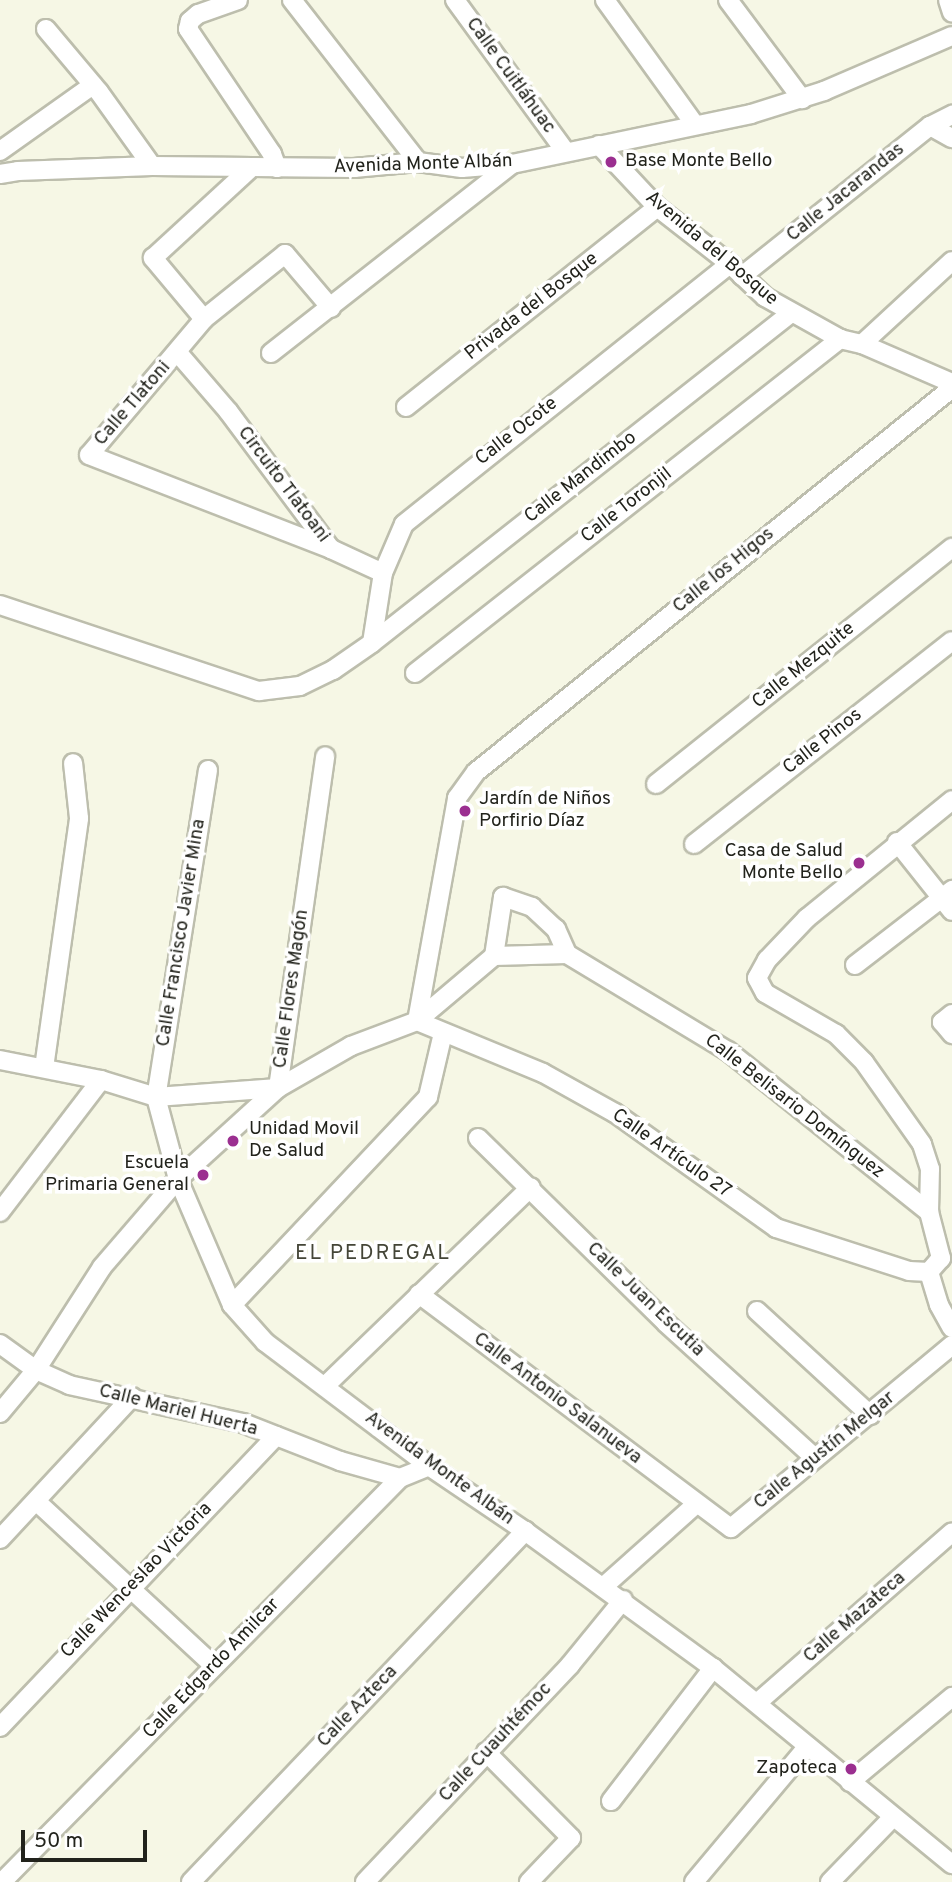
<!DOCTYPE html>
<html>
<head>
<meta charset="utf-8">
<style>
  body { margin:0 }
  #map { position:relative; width:952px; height:1882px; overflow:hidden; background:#f6f7e5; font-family:Overpass,sans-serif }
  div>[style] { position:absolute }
  .roads { filter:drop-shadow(2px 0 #bdbead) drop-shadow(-2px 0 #bdbead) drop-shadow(0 2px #bdbead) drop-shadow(0 -2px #bdbead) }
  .minor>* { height:18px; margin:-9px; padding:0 9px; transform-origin:9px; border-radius:9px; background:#fff }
  .dots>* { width:19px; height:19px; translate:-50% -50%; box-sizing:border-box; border:4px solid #fff; border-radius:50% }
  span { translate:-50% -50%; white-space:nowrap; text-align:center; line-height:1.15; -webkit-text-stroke:7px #fff; paint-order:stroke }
  .street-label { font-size:19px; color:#22231c }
  .poi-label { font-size:19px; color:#22231c }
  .left { translate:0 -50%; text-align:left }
  .right { translate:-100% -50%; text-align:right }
  .neighbourhood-label { font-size:21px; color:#444537; letter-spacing:2px }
  .scale { position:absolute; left:21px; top:1830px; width:126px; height:32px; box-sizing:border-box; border:4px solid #22231c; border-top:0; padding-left:9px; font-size:21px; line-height:24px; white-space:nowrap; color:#22231c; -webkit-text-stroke:5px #fff; paint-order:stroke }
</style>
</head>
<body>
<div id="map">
  <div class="roads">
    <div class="minor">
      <i style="left:238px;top:0;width:42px;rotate:160.7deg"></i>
      <i style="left:198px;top:14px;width:11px;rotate:139deg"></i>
      <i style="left:190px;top:21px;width:8px;rotate:104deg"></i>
      <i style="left:188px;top:29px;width:151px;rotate:56.1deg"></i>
      <i style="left:272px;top:154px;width:15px;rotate:70deg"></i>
      <i style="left:292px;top:0;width:205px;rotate:52.1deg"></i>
      <i style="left:455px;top:0;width:187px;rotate:53.9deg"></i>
      <i style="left:605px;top:0;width:154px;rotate:54.2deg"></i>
      <i style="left:728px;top:0;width:124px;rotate:53.2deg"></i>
      <i style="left:948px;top:0;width:13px;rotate:72deg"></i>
      <i style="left:46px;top:29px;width:82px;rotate:49.9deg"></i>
      <i style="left:99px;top:92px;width:91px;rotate:54.4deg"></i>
      <i style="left:930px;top:126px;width:25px;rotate:29deg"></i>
      <i style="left:599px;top:145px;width:85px;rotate:46.9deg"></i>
      <i style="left:657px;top:207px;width:93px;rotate:38deg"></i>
      <i style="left:730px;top:264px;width:48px;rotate:43.3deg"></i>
      <i style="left:765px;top:297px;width:86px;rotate:29.2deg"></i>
      <i style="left:840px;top:339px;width:23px;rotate:13deg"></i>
      <i style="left:862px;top:344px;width:98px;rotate:23.4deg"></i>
      <i style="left:0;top:151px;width:114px;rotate:-35.4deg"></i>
      <i style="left:0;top:174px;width:18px;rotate:-9deg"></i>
      <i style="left:18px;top:171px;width:134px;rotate:-2.1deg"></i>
      <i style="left:152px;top:166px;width:202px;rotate:0.6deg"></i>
      <i style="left:354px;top:168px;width:64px;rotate:-5.4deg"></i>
      <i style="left:418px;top:162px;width:44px;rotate:7.8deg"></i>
      <i style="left:462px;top:168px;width:50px;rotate:-4.6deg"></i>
      <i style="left:512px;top:164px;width:244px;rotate:-11.8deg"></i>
      <i style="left:751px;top:114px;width:77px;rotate:-17.5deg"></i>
      <i style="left:824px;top:91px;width:139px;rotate:-23.3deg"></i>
      <i style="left:742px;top:276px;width:241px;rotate:-38.6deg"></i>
      <i style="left:930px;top:126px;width:25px;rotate:-27deg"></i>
      <i style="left:331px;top:308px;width:71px;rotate:-130.4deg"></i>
      <i style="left:285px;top:254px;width:104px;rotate:141.3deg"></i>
      <i style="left:204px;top:319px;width:178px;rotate:130.2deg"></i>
      <i style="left:89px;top:455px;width:260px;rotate:21.2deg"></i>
      <i style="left:331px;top:549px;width:57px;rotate:24.8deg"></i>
      <i style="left:204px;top:319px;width:80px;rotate:-129.9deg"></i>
      <i style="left:153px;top:258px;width:133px;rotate:-42.6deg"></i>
      <i style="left:862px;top:344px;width:122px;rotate:-42.7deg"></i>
      <i style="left:178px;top:353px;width:77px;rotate:49.2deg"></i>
      <i style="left:228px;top:411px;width:172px;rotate:53.3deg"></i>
      <i style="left:271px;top:353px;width:306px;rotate:-38.1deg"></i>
      <i style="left:406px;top:407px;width:321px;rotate:-38.5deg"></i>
      <i style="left:0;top:605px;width:273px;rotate:18.4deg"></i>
      <i style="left:259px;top:691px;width:41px;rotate:-7deg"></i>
      <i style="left:300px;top:686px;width:37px;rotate:-26deg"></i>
      <i style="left:333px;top:670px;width:47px;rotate:-34.7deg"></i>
      <i style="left:372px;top:643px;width:533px;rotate:-38.22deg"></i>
      <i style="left:372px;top:643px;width:71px;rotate:-81.1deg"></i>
      <i style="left:383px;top:573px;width:53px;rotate:-66.8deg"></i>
      <i style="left:404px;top:524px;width:417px;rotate:-38.6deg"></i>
      <i style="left:415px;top:673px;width:541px;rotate:-38.16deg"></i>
      <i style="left:208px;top:770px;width:331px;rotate:99deg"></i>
      <i style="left:156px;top:1097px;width:85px;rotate:75deg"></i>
      <i style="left:178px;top:1179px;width:137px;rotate:66.8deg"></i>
      <i style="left:232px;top:1305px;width:50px;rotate:48.3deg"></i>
      <i style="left:265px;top:1342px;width:206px;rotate:37.1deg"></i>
      <i style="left:429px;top:1466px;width:116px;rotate:34.1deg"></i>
      <i style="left:525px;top:1531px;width:233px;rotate:36.1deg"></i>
      <i style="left:713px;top:1668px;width:309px;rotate:39.4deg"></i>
      <i style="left:656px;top:784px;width:379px;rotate:-38.6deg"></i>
      <i style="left:897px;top:842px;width:88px;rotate:51.4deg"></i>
      <i style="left:694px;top:844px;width:328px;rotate:-38.2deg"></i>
      <i style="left:494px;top:956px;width:60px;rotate:-81.3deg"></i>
      <i style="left:503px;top:897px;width:31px;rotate:19deg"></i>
      <i style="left:532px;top:907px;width:33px;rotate:43deg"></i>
      <i style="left:556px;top:929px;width:27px;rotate:66deg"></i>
      <i style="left:855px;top:965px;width:123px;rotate:-37.7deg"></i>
      <i style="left:952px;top:1014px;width:13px;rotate:141deg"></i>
      <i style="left:942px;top:1022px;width:16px;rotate:50deg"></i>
      <i style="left:417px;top:1021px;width:227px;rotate:-79.8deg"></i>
      <i style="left:457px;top:798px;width:32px;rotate:-54deg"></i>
      <i style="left:476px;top:772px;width:612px;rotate:-38.89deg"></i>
      <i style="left:417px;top:1021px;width:136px;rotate:22.4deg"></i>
      <i style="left:543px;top:1073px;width:82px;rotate:29.1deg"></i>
      <i style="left:615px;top:1113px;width:198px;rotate:35.5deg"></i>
      <i style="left:776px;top:1228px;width:140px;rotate:17.9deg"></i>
      <i style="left:909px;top:1271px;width:20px;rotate:3deg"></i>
      <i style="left:0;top:1060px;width:103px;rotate:11.2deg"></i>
      <i style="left:101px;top:1080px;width:58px;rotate:17.2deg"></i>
      <i style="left:156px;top:1097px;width:122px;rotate:-4.2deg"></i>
      <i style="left:278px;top:1088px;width:84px;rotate:-29.9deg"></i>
      <i style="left:351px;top:1046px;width:71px;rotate:-20.7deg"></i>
      <i style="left:417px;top:1021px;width:101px;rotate:-40.2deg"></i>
      <i style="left:494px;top:956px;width:73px;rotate:-1.6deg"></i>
      <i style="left:567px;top:954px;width:188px;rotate:31.1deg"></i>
      <i style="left:728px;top:1051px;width:258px;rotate:38.7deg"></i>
      <i style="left:929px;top:1212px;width:48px;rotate:75.4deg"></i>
      <i style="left:941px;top:1258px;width:18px;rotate:131deg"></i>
      <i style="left:44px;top:1068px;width:252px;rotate:-82deg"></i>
      <i style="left:79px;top:818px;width:55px;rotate:-96.2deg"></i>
      <i style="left:478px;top:1138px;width:264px;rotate:44.5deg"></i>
      <i style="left:666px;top:1323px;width:201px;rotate:42.2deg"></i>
      <i style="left:0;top:1212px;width:166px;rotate:-52.6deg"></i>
      <i style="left:929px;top:1212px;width:43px;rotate:-88.7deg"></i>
      <i style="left:930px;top:1169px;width:26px;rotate:-108deg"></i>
      <i style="left:922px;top:1144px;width:100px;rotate:-125.3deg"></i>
      <i style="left:864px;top:1062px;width:40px;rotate:-135deg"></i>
      <i style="left:836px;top:1034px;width:82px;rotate:-150deg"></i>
      <i style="left:765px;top:993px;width:17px;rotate:-118deg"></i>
      <i style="left:757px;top:978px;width:21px;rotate:-61deg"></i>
      <i style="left:767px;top:960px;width:58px;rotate:-46.4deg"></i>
      <i style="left:807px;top:918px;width:187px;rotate:-39.1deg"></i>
      <i style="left:929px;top:1272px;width:34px;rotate:73deg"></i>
      <i style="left:939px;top:1305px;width:26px;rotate:61deg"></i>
      <i style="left:419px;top:1294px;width:390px;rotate:36.9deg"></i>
      <i style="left:731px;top:1528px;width:287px;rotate:-39.6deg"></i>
      <i style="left:232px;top:1305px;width:286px;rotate:-46.7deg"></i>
      <i style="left:428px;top:1097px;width:66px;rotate:-76.8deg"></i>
      <i style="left:757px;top:1311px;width:154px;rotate:42.6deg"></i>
      <i style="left:0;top:1344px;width:44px;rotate:35.8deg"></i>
      <i style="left:36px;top:1370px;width:36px;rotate:24deg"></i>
      <i style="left:69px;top:1385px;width:178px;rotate:12.3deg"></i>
      <i style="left:243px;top:1423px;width:104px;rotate:21.4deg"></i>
      <i style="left:340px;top:1461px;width:62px;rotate:15.8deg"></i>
      <i style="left:325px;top:1386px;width:286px;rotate:-44deg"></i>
      <i style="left:0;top:1413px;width:56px;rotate:-50.1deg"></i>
      <i style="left:36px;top:1370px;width:122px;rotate:-57.3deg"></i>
      <i style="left:102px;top:1267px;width:116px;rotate:-49.2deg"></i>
      <i style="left:178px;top:1179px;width:135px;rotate:-42.3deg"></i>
      <i style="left:278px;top:1088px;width:335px;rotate:-81.9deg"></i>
      <i style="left:36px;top:1501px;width:243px;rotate:42.8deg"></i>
      <i style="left:0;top:1539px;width:194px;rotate:-47.1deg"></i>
      <i style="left:603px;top:1587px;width:125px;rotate:-41.7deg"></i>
      <i style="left:757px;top:1703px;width:259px;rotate:-41.2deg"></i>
      <i style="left:0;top:1727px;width:401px;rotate:-46.5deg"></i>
      <i style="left:486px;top:1752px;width:121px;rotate:45.3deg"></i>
      <i style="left:571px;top:1838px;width:61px;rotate:133.7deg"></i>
      <i style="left:850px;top:1782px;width:133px;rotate:-39.8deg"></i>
      <i style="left:611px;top:1801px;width:168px;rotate:-52.5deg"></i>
      <i style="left:2px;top:1882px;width:567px;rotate:-45.43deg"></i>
      <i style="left:400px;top:1478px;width:31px;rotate:-22deg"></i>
      <i style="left:191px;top:1882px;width:485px;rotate:-46.4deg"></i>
      <i style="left:365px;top:1882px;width:299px;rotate:-46.6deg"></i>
      <i style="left:570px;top:1665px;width:84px;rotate:-50.8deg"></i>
      <i style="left:694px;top:1882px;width:177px;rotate:-50deg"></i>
      <i style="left:830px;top:1882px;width:91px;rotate:-45.9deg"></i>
    </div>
  </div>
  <div class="dots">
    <i style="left:611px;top:162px;background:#9b2f90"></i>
    <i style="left:465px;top:811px;background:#9b2f90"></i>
    <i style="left:859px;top:863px;background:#9b2f90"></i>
    <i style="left:233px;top:1141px;background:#9b2f90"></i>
    <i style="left:203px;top:1175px;background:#9b2f90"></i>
    <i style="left:851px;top:1769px;background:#9b2f90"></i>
  </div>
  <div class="street-label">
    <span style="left:510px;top:76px;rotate:54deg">Calle Cuitláhuac</span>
    <span style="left:423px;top:165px;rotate:-2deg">Avenida Monte Albán</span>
    <span style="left:846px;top:193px;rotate:-39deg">Calle Jacarandas</span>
    <span style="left:711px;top:249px;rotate:40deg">Avenida del Bosque</span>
    <span style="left:532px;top:307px;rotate:-38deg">Privada del Bosque</span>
    <span style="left:133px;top:404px;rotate:-49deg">Calle Tlatoni</span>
    <span style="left:517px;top:432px;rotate:-38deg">Calle Ocote</span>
    <span style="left:581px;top:478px;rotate:-38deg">Calle Mandimbo</span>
    <span style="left:283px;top:485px;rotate:53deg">Circuito Tlatoani</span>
    <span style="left:627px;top:506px;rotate:-38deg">Calle Toronjil</span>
    <span style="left:724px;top:571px;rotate:-39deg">Calle los Higos</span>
    <span style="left:804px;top:666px;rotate:-39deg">Calle Mezquite</span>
    <span style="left:823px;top:742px;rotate:-38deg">Calle Pinos</span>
    <span style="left:182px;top:933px;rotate:-81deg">Calle Francisco Javier Mina</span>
    <span style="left:292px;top:989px;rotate:-82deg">Calle Flores Magón</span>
    <span style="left:794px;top:1107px;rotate:38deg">Calle Belisario Domínguez</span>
    <span style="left:671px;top:1154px;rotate:35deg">Calle Artículo 27</span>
    <span style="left:645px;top:1300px;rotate:44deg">Calle Juan Escutia</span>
    <span style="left:557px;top:1399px;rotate:37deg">Calle Antonio Salanueva</span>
    <span style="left:178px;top:1411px;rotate:14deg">Calle Mariel Huerta</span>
    <span style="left:825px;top:1451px;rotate:-39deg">Calle Agustín Melgar</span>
    <span style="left:439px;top:1469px;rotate:36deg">Avenida Monte Albán</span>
    <span style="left:137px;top:1581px;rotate:-46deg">Calle Wenceslao Victoria</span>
    <span style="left:855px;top:1618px;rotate:-41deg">Calle Mazateca</span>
    <span style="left:212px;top:1669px;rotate:-46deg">Calle Edgardo Amilcar</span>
    <span style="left:358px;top:1707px;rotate:-46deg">Calle Azteca</span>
    <span style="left:496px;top:1743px;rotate:-47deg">Calle Cuauhtémoc</span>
  </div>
  <div class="poi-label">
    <span class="left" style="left:625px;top:162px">Base Monte Bello</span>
    <span class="left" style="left:479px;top:811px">Jardín de Niños<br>Porfirio Díaz</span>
    <span class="right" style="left:843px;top:863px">Casa de Salud<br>Monte Bello</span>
    <span class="left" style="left:249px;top:1141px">Unidad Movil<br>De Salud</span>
    <span class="right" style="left:189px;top:1175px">Escuela<br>Primaria General</span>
    <span class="right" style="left:837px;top:1769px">Zapoteca</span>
  </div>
  <div class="neighbourhood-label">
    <span style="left:373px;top:1254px">EL PEDREGAL</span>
  </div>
  <div class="scale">50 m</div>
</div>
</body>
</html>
